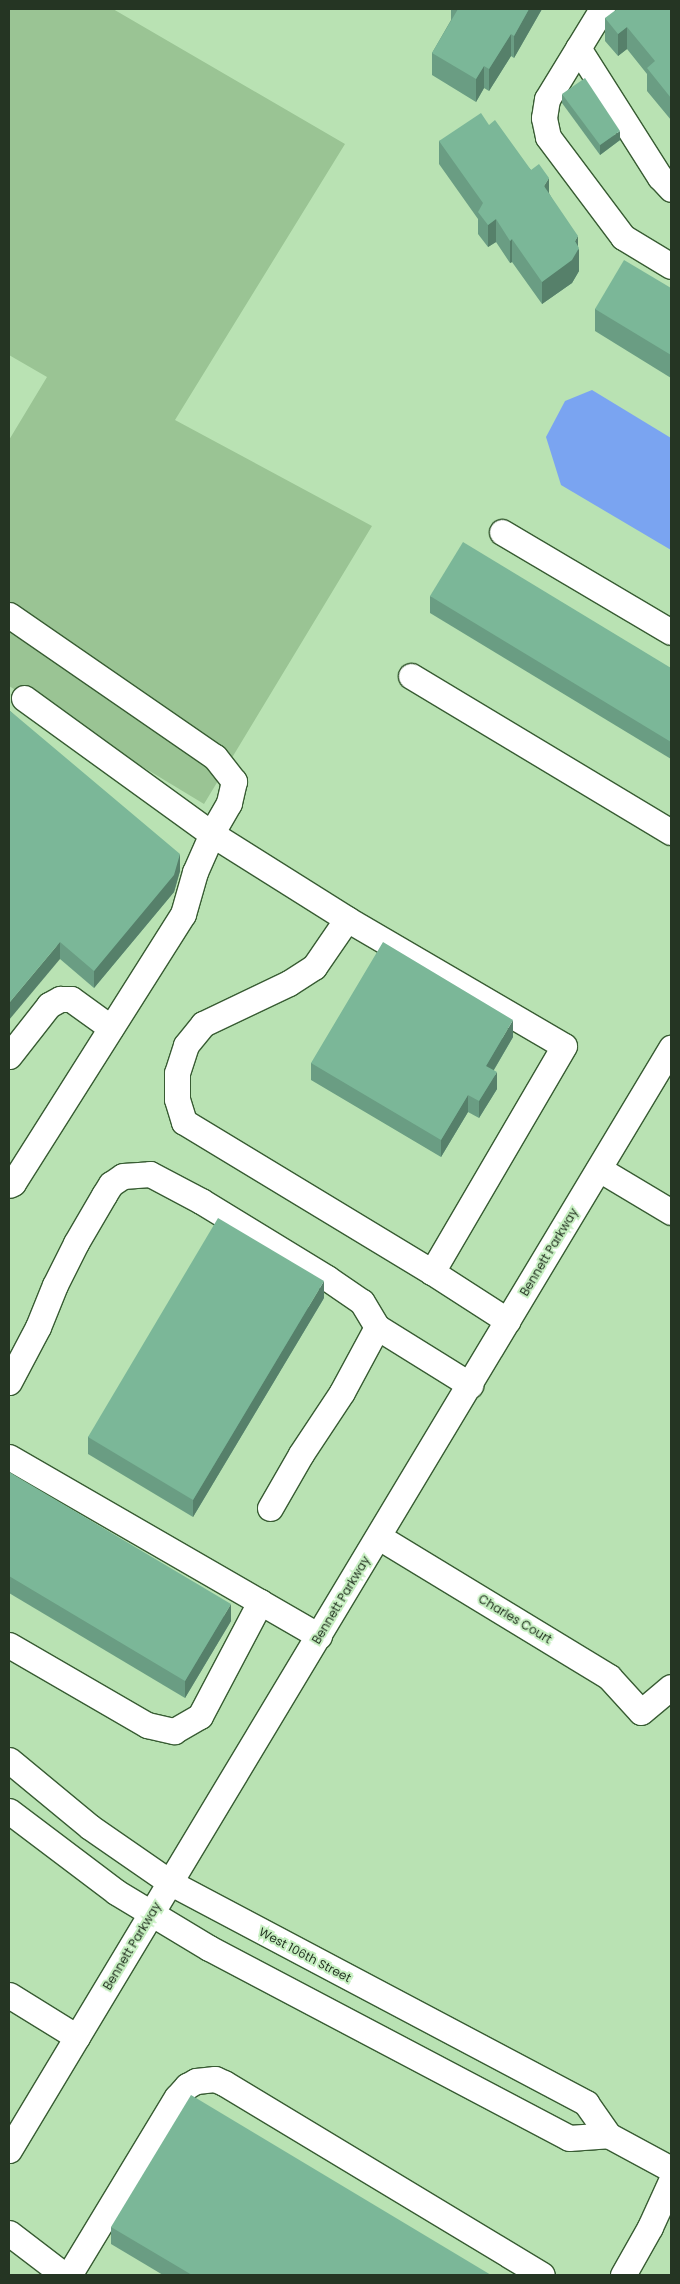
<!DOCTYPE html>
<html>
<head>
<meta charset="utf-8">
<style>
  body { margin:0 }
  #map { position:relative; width:680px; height:2284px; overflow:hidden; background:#b9e2b3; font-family:Poppins,sans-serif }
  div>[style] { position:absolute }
  .green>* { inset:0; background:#9ac494 }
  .water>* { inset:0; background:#7aa4f1 }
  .roads { filter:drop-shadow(1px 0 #385c33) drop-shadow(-1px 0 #385c33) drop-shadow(0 1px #385c33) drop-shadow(0 -1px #385c33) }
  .minor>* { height:25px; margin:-12.5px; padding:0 12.5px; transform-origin:12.5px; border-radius:12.5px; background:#fff }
  .wall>* { inset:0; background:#6a9d83 }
  .shaded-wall>* { inset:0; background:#56806a }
  .building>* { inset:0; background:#7bb798 }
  span { translate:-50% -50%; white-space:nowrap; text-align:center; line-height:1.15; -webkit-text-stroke:4px #c6efc0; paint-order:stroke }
  .street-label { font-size:12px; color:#253523 }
  .frame { position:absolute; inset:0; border:10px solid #253523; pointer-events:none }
</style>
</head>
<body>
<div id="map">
  <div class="green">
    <i style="clip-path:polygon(9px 9px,113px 9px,345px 144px,175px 420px,372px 526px,204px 804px,9px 686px,9px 440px,47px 377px,9px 355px)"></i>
  </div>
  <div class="water">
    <i style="clip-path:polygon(592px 390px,671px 438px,671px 550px,561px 485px,546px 437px,565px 401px)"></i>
  </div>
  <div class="roads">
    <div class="minor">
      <i style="left:602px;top:9px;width:105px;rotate:121.4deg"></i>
      <i style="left:547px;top:99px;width:19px;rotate:99deg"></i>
      <i style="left:544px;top:118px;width:19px;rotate:78deg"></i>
      <i style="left:548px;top:137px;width:125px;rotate:53.1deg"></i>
      <i style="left:623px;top:237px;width:56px;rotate:31.1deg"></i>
      <i style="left:578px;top:48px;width:153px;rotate:57.6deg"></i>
      <i style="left:660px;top:177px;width:16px;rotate:47deg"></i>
      <i style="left:502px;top:532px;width:196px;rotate:30.6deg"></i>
      <i style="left:9px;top:615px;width:250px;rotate:34.6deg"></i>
      <i style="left:215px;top:757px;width:31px;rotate:52deg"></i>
      <i style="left:234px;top:781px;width:23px;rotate:103deg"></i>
      <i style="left:229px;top:803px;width:30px;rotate:120deg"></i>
      <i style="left:214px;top:829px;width:47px;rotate:113.8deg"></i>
      <i style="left:195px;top:872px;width:44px;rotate:105.9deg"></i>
      <i style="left:183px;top:914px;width:318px;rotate:122.3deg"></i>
      <i style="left:13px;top:1183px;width:4px;rotate:153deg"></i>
      <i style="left:411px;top:676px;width:303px;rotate:31deg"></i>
      <i style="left:24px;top:698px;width:232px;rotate:35.9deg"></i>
      <i style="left:212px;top:834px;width:160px;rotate:32.2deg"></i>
      <i style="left:9px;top:1056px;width:65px;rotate:-51.9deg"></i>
      <i style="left:49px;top:1005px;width:13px;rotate:-29deg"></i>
      <i style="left:60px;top:999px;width:11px"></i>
      <i style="left:71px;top:999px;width:49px;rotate:35.9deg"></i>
      <i style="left:599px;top:1169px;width:84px;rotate:30.8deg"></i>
      <i style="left:432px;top:1272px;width:290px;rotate:-148.8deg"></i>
      <i style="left:184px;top:1122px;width:24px;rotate:-107deg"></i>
      <i style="left:177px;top:1099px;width:26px;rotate:-90deg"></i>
      <i style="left:177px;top:1073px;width:29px;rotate:-72deg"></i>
      <i style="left:186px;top:1045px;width:27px;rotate:-51deg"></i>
      <i style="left:203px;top:1024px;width:95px;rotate:-25.5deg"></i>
      <i style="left:289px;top:983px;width:30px;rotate:-33deg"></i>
      <i style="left:314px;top:967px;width:58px;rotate:-55.5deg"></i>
      <i style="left:347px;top:919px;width:251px;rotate:30.3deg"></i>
      <i style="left:564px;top:1046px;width:262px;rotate:120.3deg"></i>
      <i style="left:432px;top:1272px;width:90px;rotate:32.8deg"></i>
      <i style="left:9px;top:1382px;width:62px;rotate:-62.2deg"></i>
      <i style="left:38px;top:1327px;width:45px;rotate:-68deg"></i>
      <i style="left:55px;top:1285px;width:47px;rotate:-63.4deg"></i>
      <i style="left:76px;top:1243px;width:56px;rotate:-59.7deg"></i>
      <i style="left:104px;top:1195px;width:13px;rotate:-58deg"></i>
      <i style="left:111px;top:1184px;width:14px;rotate:-34deg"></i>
      <i style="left:123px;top:1176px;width:27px;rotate:-4deg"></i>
      <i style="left:150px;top:1174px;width:58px;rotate:27.9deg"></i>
      <i style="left:201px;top:1201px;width:148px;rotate:31.4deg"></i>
      <i style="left:327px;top:1278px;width:42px;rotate:34.4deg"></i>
      <i style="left:362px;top:1302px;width:29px;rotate:59deg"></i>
      <i style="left:377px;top:1327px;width:110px;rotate:31.9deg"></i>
      <i style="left:9px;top:1457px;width:358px;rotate:30deg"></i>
      <i style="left:270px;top:1508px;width:62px;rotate:-60.1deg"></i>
      <i style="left:301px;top:1454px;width:74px;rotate:-56.5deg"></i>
      <i style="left:342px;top:1392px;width:74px;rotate:-61.7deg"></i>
      <i style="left:379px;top:1537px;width:269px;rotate:31.3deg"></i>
      <i style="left:609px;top:1677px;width:47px;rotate:47.6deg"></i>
      <i style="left:641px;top:1712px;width:39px;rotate:-40deg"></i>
      <i style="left:9px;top:1645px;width:160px;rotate:30.1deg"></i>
      <i style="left:147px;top:1725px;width:28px;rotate:13deg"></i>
      <i style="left:174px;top:1731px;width:30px;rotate:-30deg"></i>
      <i style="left:200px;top:1716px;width:129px;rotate:-62.2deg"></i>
      <i style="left:9px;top:1760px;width:105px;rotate:39.6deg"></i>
      <i style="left:90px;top:1827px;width:98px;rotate:34.7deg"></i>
      <i style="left:171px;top:1883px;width:470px;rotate:27.9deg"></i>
      <i style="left:586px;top:2103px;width:39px;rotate:55deg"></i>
      <i style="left:608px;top:2135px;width:72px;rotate:28.4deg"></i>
      <i style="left:9px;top:1811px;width:134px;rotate:37.1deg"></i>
      <i style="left:116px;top:1892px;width:109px;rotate:31.1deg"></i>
      <i style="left:209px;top:1948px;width:407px;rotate:27.8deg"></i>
      <i style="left:569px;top:2138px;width:39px;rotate:-4deg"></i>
      <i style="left:9px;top:1995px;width:80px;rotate:31.7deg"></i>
      <i style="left:9px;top:2150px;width:1286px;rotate:-59.01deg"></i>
      <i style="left:9px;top:2233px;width:69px;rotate:37.4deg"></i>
      <i style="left:69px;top:2275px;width:208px;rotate:-58.8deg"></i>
      <i style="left:177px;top:2097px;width:15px;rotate:-48deg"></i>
      <i style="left:187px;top:2086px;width:10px;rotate:-29deg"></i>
      <i style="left:196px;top:2081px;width:19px;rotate:-6deg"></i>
      <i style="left:215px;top:2079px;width:10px;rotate:24deg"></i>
      <i style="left:224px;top:2083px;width:371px;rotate:31.1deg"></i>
      <i style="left:623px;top:2275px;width:55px;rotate:-60.6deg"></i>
      <i style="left:650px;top:2227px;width:51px;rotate:-65.5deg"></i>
    </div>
  </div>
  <div class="wall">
    <i style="clip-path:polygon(451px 9px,542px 9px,514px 58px,511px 56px,489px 91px,484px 88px,476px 102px,432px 75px,432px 53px,451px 20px)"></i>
    <i style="clip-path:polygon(671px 9px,671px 120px,647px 91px,647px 74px,627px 49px,618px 56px,605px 41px,605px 18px)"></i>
    <i style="clip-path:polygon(562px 94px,620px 140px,600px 155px,562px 103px)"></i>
    <i style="clip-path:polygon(489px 125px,531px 170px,549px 193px,578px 247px,579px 271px,572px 283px,542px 304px,512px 262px,510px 263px,496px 242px,488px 247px,478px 234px,478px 219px,439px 164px,439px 141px)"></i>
    <i style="clip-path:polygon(671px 288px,671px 378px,595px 331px,595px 309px)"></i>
    <i style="clip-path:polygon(430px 596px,671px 668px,671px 759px,430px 613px)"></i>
    <i style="clip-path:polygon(9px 710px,180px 871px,174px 892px,94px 988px,60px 959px)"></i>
    <i style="clip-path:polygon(513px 1037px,494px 1070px,497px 1089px,479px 1118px,468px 1112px,441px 1157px,311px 1080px,311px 1063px)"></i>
    <i style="clip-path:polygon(324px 1298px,193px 1517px,88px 1454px,88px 1437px)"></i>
    <i style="clip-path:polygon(9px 1472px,231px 1621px,185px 1698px,9px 1593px)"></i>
    <i style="clip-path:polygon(111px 2227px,491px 2275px,163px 2275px,111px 2244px)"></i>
  </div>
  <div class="shaded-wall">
    <i style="clip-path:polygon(529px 9px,542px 9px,514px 58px,514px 36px)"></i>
    <i style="clip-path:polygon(627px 27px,627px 49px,618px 56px,618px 34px)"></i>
    <i style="clip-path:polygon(511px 34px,511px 56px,489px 91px,489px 69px)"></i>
    <i style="clip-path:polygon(484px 66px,484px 88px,476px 102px,476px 79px)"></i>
    <i style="clip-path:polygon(620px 131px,620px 140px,600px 155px,600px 145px)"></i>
    <i style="clip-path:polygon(549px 178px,549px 200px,544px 186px)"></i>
    <i style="clip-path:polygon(496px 219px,496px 242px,488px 247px,488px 225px)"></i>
    <i style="clip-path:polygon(578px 236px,578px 250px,579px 248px,579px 271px,572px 283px,542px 304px,542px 282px,575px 241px)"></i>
    <i style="clip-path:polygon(512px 239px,512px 262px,510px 263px,510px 241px)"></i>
    <i style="clip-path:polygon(180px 854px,180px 871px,174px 892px,94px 988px,94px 971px)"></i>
    <i style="clip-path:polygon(60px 942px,60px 959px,9px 1020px,9px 1003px)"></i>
    <i style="clip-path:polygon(513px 1020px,513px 1037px,486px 1083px,486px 1066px)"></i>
    <i style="clip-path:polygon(497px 1072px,497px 1089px,479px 1118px,479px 1101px)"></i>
    <i style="clip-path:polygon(468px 1095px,468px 1112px,441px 1157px,441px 1140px)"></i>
    <i style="clip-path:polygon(324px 1281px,324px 1298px,193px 1517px,193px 1500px)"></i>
    <i style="clip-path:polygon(231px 1604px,231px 1621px,185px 1698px,185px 1681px)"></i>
  </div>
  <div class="building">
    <i style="clip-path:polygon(458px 9px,529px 9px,514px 36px,511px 34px,489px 69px,484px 66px,476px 79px,432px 53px)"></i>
    <i style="clip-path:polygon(617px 9px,671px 9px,671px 98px,647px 68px,655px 61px,627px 27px,618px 34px,605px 18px)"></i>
    <i style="clip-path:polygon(585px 78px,620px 131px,600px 145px,562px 94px)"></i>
    <i style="clip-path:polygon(481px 113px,489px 125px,495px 120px,531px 170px,539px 164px,549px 178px,544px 186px,578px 236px,575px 241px,579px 248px,572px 260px,542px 282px,512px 239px,510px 241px,496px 219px,488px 225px,478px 212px,483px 203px,439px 141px)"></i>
    <i style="clip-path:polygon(624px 260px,671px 288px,671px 355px,595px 309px)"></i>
    <i style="clip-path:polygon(463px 542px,671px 668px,671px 742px,430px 596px)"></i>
    <i style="clip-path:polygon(9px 710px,180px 854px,174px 875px,94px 971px,60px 942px,9px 1003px)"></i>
    <i style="clip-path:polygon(383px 942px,513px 1020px,486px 1066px,497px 1072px,479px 1101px,468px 1095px,441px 1140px,311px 1063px)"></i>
    <i style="clip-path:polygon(218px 1218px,324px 1281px,193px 1500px,88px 1437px)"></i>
    <i style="clip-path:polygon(9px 1472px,231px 1604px,185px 1681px,9px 1576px)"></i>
    <i style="clip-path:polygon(191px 2095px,491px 2275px,192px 2275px,111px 2227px)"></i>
  </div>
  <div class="street-label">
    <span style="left:549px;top:1252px;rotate:-59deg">Bennett Parkway</span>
    <span style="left:341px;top:1600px;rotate:-59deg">Bennett Parkway</span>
    <span style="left:515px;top:1619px;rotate:31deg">Charles Court</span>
    <span style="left:132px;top:1946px;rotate:-59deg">Bennett Parkway</span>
    <span style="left:305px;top:1955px;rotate:28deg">West 106th Street</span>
  </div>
  <div class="frame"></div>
</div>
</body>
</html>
